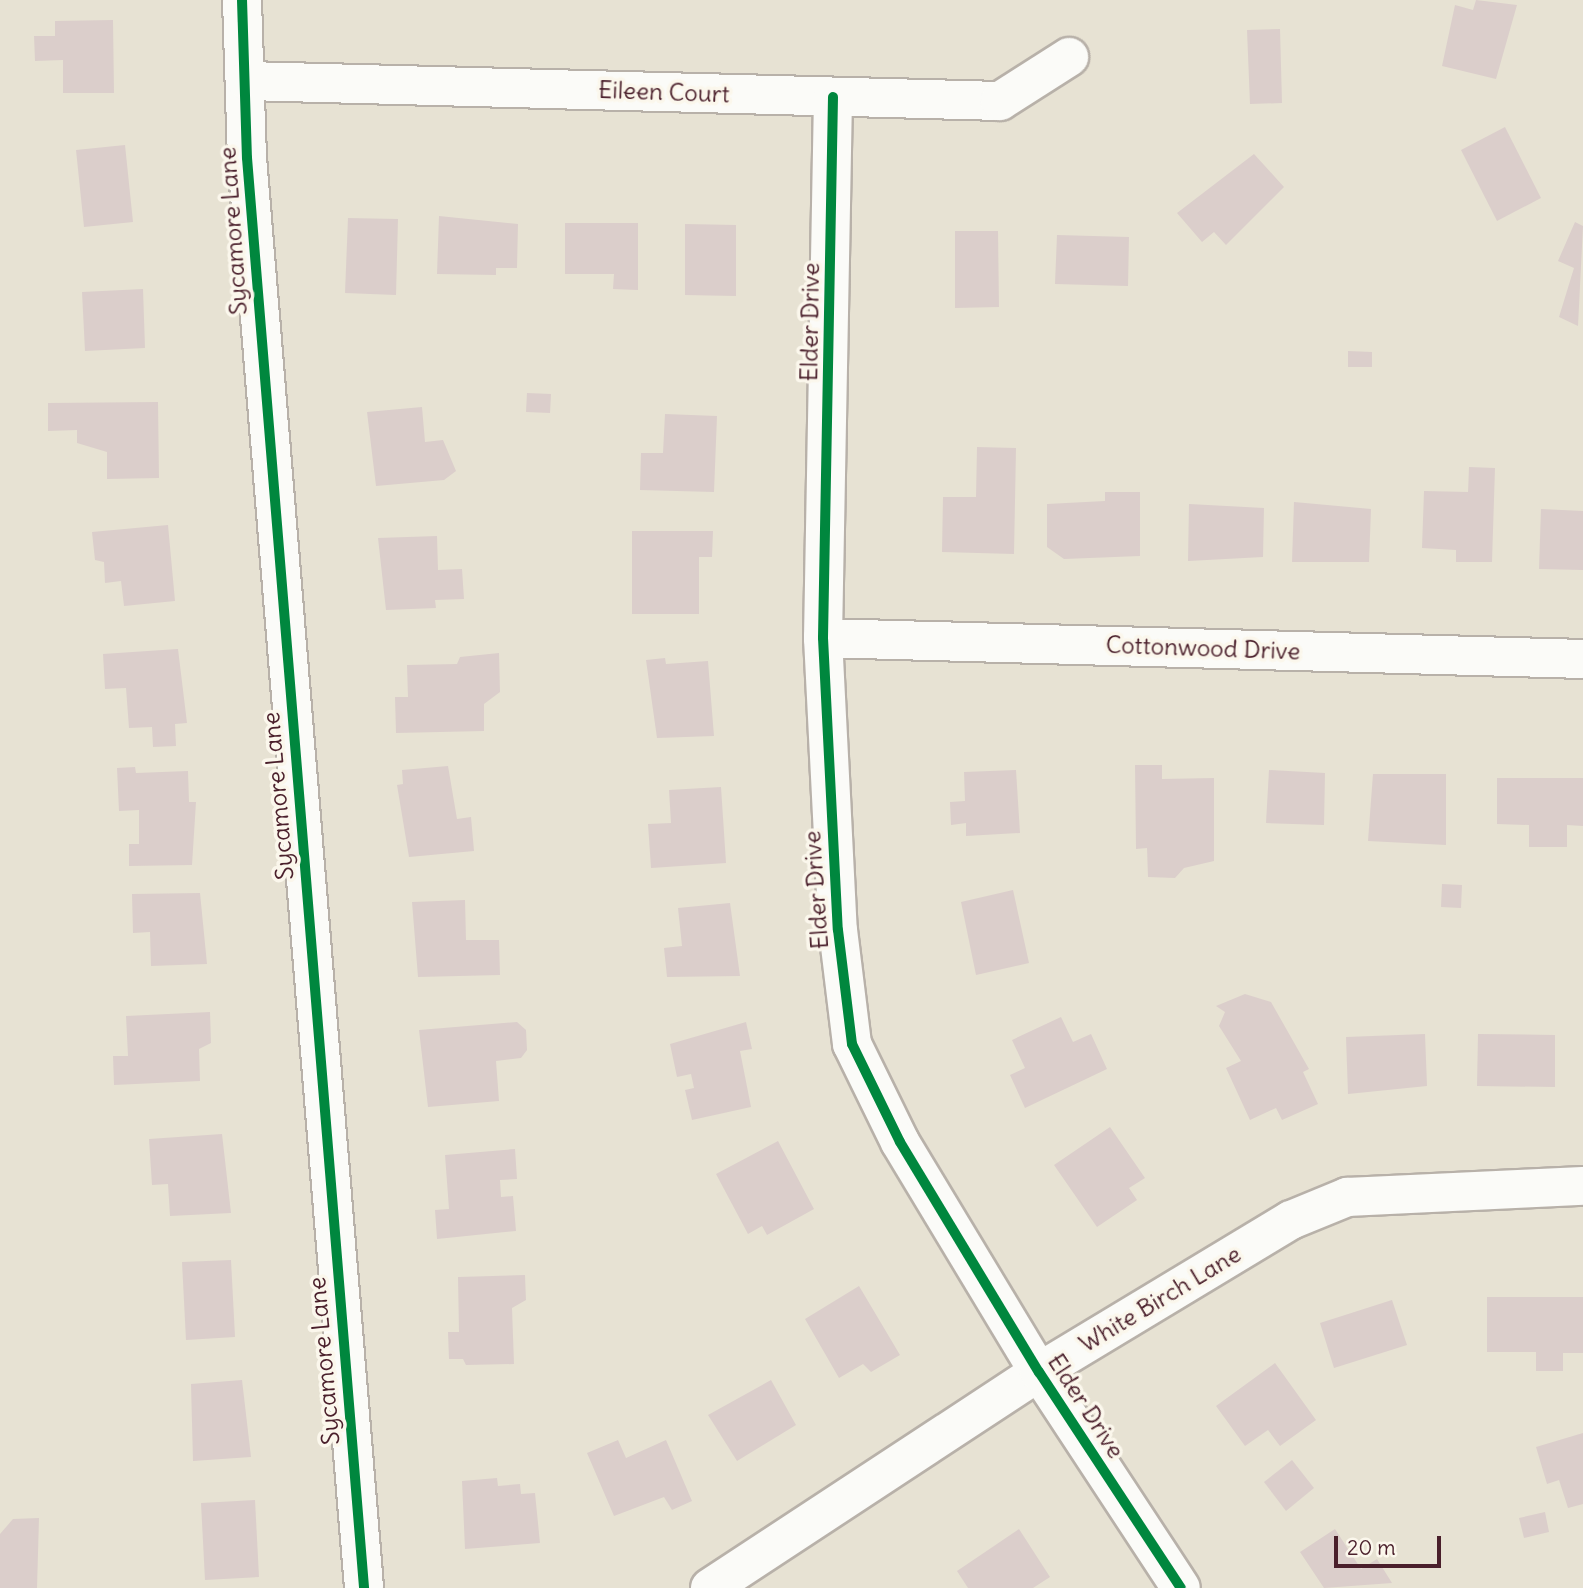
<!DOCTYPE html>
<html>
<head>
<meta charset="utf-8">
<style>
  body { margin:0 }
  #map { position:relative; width:1583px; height:1588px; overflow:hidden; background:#e7e2d3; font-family:Delius,sans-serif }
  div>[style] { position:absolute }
  .building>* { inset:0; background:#dbcecb }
  .roads { filter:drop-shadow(2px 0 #b8b1a9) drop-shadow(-2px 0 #b8b1a9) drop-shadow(0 2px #b8b1a9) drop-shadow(0 -2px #b8b1a9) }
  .minor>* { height:38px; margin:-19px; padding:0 19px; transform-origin:19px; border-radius:19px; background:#fbfbf8 }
  .cycleway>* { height:10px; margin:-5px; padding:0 5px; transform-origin:5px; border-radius:5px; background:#00873e }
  span { translate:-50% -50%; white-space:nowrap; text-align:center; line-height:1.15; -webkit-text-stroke:7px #fbf7ec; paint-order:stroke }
  .street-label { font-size:24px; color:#4a1f2b }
  .scale { position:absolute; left:1334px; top:1536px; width:107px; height:32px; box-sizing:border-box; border:4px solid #4a1f2b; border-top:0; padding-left:9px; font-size:21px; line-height:24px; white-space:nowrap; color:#4a1f2b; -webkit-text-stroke:5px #fbf7ec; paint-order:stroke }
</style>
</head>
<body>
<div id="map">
  <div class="building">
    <i style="clip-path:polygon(1476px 0,1517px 5px,1496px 79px,1442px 66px,1455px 5px,1473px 10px)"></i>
    <i style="clip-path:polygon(113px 20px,114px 93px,63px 93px,63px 60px,35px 61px,34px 36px,55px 36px,55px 21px)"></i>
    <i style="clip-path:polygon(1280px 29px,1282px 103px,1250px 104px,1247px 30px)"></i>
    <i style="clip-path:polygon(1505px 127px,1541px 198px,1497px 221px,1461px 150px)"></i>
    <i style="clip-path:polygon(125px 145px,133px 222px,84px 227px,76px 150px)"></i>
    <i style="clip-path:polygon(1254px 154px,1284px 187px,1226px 245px,1214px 232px,1202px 242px,1177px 213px)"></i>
    <i style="clip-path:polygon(439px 216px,518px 224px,517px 268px,496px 268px,496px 275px,437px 274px)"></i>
    <i style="clip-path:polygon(348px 218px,398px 219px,396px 295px,345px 293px)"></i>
    <i style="clip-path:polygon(1575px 222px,1583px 226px,1578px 326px,1559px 317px,1574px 268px,1558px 261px)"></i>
    <i style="clip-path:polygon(565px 223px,638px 223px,638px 290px,613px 289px,614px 274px,565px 274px)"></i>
    <i style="clip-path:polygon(685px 224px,736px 225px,736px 296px,685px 295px)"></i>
    <i style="clip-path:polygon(955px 231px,998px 231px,999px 307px,955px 308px)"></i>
    <i style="clip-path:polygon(1057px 235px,1129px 237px,1128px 286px,1055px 284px)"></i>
    <i style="clip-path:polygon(143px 289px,145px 348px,85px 351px,82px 292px)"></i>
    <i style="clip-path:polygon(1348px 351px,1372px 352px,1372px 367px,1348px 367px)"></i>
    <i style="clip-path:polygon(527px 393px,551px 394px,550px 413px,526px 412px)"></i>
    <i style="clip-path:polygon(158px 402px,159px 478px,107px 479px,107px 452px,77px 443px,77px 430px,48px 431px,48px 403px)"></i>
    <i style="clip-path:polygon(422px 407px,425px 442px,443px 440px,456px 471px,444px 480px,376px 486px,367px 412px)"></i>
    <i style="clip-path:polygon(665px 414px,717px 416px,714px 492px,640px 490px,641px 453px,663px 453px)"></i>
    <i style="clip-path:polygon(977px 447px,1016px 448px,1014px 554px,942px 552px,943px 497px,976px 497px)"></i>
    <i style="clip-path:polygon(1469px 467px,1495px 468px,1492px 562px,1456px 562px,1456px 550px,1422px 548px,1424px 491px,1468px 492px)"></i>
    <i style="clip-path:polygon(1105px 492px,1140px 492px,1140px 556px,1064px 559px,1047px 547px,1047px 504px,1105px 501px)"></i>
    <i style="clip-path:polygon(1294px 502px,1371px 509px,1369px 562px,1292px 562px)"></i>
    <i style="clip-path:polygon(1189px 504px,1264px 508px,1263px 557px,1188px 561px)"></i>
    <i style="clip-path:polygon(1541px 509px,1583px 511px,1583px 570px,1539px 569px)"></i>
    <i style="clip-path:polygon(168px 525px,175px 601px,124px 606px,121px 581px,105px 583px,104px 562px,95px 560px,92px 532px)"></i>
    <i style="clip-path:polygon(632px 531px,713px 531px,712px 557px,699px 557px,699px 614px,632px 614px)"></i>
    <i style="clip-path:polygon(437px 536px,438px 570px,462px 569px,464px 599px,435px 600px,436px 608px,386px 610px,378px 538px)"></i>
    <i style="clip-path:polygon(178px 649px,187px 723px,175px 724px,176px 746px,153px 747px,152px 727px,129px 728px,126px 688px,105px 689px,103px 654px)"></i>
    <i style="clip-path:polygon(499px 653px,500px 692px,484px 704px,484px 731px,396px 733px,395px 697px,408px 697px,407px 665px,457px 664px,460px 657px)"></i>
    <i style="clip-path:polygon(665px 658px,666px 664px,708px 661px,714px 736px,657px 738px,646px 660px)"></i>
    <i style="clip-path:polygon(1135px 765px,1162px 765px,1162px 779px,1214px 778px,1214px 861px,1184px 868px,1175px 878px,1148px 877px,1147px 848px,1136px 849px)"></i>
    <i style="clip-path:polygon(448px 766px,457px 819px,471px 817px,474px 851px,409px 857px,397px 785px,403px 784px,402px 770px)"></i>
    <i style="clip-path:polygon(135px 767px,136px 773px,188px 771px,189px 802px,196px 802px,192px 865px,129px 866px,129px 844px,139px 844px,139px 810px,119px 811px,117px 768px)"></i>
    <i style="clip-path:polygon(1016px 770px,1020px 833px,966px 836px,966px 823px,951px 825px,950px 802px,965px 801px,964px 772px)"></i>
    <i style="clip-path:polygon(1269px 770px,1325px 773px,1324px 825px,1266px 823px)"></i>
    <i style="clip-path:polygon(1373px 774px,1446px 774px,1446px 845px,1368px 841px)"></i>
    <i style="clip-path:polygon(1497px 778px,1583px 778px,1583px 826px,1567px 825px,1567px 847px,1529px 847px,1529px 825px,1497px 824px)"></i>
    <i style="clip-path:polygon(721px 787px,726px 863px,651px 868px,648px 824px,671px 823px,669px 790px)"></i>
    <i style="clip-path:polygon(1442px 884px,1462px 885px,1461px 908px,1441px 907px)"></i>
    <i style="clip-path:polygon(1013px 890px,1029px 963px,976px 975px,961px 902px)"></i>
    <i style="clip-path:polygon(200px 893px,207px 964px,151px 966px,150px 932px,133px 933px,132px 894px)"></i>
    <i style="clip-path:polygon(465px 900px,466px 940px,499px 940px,500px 975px,418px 977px,412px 902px)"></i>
    <i style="clip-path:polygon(730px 903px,740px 976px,667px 977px,664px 948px,682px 946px,678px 908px)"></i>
    <i style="clip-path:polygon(1245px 994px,1271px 1002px,1309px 1069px,1303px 1072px,1318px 1104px,1282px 1120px,1276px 1108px,1250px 1120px,1226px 1068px,1241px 1061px,1219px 1026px,1225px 1012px,1216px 1006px)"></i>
    <i style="clip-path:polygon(210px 1012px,211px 1043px,199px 1049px,200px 1081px,114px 1085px,113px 1056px,128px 1056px,126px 1016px)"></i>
    <i style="clip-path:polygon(1061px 1017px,1073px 1042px,1091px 1034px,1107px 1069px,1025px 1108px,1010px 1075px,1025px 1068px,1012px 1040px)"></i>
    <i style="clip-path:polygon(517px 1022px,526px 1030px,527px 1050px,521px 1058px,496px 1061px,499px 1101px,428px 1107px,419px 1030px)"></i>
    <i style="clip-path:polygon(746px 1022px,752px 1049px,740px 1051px,751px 1107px,692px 1120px,685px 1090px,694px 1088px,691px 1074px,677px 1077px,670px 1044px)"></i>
    <i style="clip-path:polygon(1425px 1034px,1427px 1086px,1348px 1094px,1346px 1037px)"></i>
    <i style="clip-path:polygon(1478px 1034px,1555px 1035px,1555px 1087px,1477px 1086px)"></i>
    <i style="clip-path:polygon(1110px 1127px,1145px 1178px,1129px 1188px,1137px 1200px,1097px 1227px,1054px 1165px)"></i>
    <i style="clip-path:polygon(222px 1134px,231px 1213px,170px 1216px,168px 1184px,152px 1185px,149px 1139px)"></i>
    <i style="clip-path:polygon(778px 1141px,814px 1209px,767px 1235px,762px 1226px,748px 1234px,716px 1174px)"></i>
    <i style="clip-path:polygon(515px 1149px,517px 1179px,500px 1180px,501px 1197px,513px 1196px,516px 1231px,437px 1239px,435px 1210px,449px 1209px,445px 1155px)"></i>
    <i style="clip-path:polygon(231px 1260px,235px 1337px,186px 1340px,182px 1262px)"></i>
    <i style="clip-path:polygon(525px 1275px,526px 1300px,512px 1308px,514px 1364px,466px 1365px,463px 1359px,449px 1359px,448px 1332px,459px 1332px,458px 1277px)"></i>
    <i style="clip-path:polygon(859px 1286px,900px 1355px,871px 1372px,863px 1364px,839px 1378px,805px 1319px)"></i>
    <i style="clip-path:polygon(1487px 1297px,1583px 1297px,1583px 1353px,1563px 1353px,1563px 1371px,1536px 1371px,1536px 1352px,1487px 1352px)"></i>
    <i style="clip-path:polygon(1392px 1300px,1407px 1345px,1334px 1368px,1320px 1323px)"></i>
    <i style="clip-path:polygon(1275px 1363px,1316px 1420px,1280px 1446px,1268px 1430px,1245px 1446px,1216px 1406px)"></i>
    <i style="clip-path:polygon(242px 1380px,251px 1457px,193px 1461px,191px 1384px)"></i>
    <i style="clip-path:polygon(771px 1380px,796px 1425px,737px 1461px,708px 1415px)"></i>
    <i style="clip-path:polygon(1583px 1433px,1583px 1504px,1568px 1508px,1559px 1480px,1547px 1484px,1536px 1447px)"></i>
    <i style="clip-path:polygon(618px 1440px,626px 1458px,666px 1440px,692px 1501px,672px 1510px,664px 1497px,614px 1516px,587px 1453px)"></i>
    <i style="clip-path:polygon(1292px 1460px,1314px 1488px,1286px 1511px,1264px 1482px)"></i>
    <i style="clip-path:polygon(497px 1478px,498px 1486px,520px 1484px,521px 1494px,535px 1493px,540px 1543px,465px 1549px,462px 1481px)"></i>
    <i style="clip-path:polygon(255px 1500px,259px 1577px,205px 1580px,201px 1503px)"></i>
    <i style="clip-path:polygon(1545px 1512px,1549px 1532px,1524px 1538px,1519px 1518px)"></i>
    <i style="clip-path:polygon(39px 1518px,37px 1588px,0 1588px,0 1534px,13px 1519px)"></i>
    <i style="clip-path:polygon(1019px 1529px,1050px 1577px,1033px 1588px,968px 1588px,957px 1571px)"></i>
    <i style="clip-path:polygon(1335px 1529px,1361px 1569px,1377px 1559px,1392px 1583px,1324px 1588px,1300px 1552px)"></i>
  </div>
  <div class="roads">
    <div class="minor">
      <i style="left:242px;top:0;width:158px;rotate:88.2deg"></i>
      <i style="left:247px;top:158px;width:1435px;rotate:85.32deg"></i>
      <i style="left:247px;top:81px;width:753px;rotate:1.52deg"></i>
      <i style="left:1000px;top:101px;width:82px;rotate:-32.5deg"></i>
      <i style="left:833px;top:97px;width:541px;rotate:91.06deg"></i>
      <i style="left:823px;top:638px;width:292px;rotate:87.1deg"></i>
      <i style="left:838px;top:930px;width:115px;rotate:83deg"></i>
      <i style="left:852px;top:1044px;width:109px;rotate:63.9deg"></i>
      <i style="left:900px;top:1142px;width:269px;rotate:58.9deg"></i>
      <i style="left:1039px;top:1372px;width:258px;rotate:56.7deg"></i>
      <i style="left:823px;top:638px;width:760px;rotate:1.58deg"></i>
      <i style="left:710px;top:1588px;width:394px;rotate:-33.3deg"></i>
      <i style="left:1039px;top:1372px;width:294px;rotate:-31.1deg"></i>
      <i style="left:1291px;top:1220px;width:61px;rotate:-22.3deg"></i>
      <i style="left:1347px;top:1197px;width:236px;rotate:-2.7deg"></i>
    </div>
  </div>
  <div class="cycleway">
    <i style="left:242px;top:0;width:158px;rotate:88.2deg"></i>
    <i style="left:247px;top:158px;width:1435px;rotate:85.32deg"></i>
    <i style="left:833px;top:97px;width:541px;rotate:91.06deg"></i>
    <i style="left:823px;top:638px;width:292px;rotate:87.1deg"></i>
    <i style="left:838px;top:930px;width:115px;rotate:83deg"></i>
    <i style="left:852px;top:1044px;width:109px;rotate:63.9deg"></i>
    <i style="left:900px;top:1142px;width:269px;rotate:58.9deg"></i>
    <i style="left:1039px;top:1372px;width:258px;rotate:56.7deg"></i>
  </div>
  <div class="street-label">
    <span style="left:664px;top:92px;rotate:2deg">Eileen Court</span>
    <span style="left:233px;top:231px;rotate:-94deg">Sycamore Lane</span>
    <span style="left:810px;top:322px;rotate:-89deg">Elder Drive</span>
    <span style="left:1203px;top:648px;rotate:2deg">Cottonwood Drive</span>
    <span style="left:278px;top:796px;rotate:-95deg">Sycamore Lane</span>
    <span style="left:816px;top:890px;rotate:-94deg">Elder Drive</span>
    <span style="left:1160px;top:1299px;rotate:-31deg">White Birch Lane</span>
    <span style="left:324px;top:1361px;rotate:-95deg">Sycamore Lane</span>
    <span style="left:1086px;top:1406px;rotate:57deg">Elder Drive</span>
  </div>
  <div class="scale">20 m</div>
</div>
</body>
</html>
